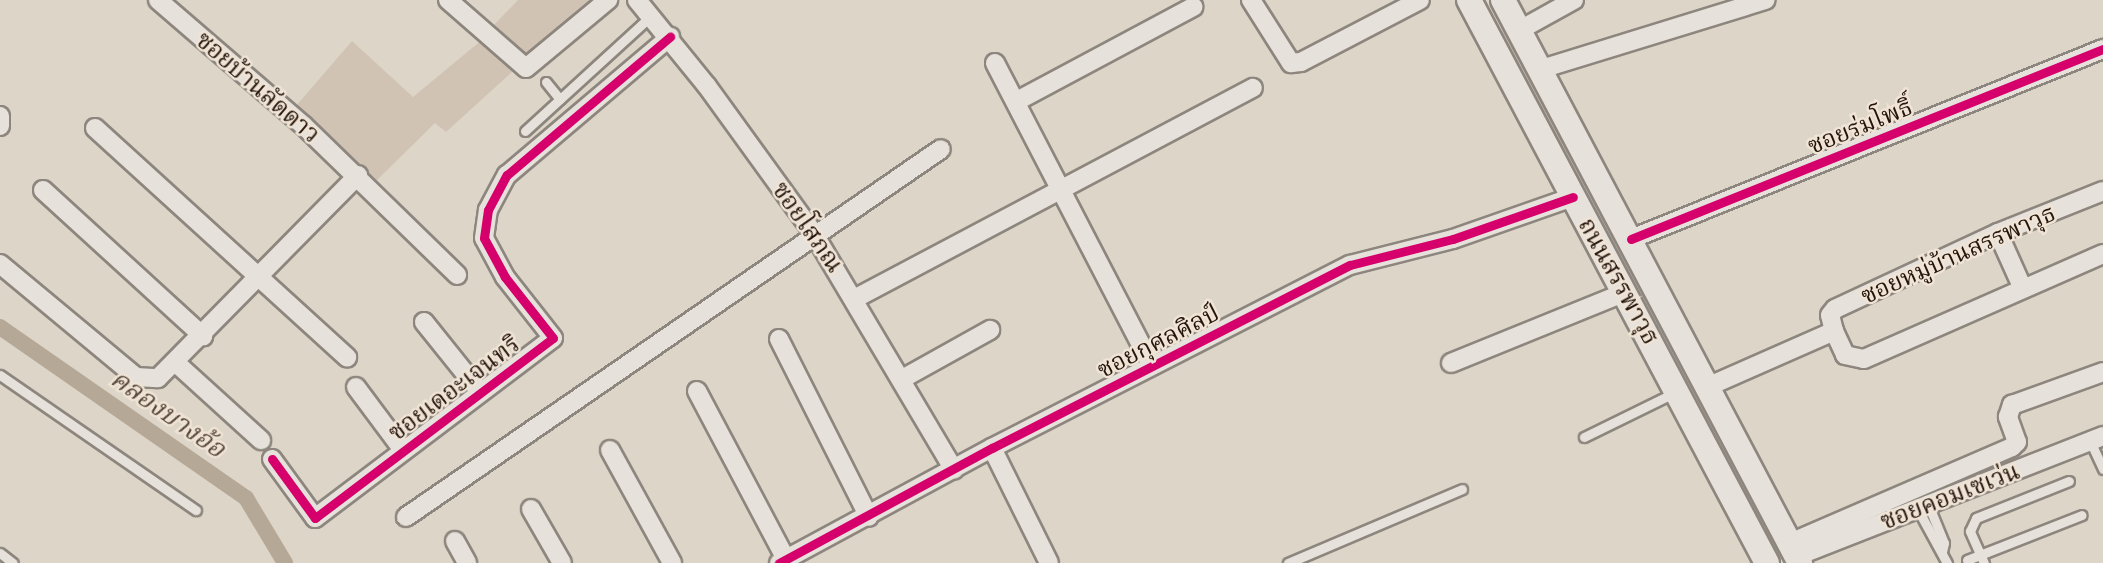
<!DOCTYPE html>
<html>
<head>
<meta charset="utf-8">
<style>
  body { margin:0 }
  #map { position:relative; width:2103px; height:563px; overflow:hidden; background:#ddd5c8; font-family:"Libre Caslon Text","Noto Serif Thai",serif }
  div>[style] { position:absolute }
  .green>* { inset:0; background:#d0c3b3 }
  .canal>* { height:16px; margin:-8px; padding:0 8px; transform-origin:8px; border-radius:8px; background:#b5a897 }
  .roads { filter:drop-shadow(2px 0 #8d867e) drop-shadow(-2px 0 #8d867e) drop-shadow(0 2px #8d867e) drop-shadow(0 -2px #8d867e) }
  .service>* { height:9px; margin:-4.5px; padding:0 4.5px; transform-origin:4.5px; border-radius:4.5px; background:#e6e1da }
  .minor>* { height:18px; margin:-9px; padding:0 9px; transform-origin:9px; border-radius:9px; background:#e6e1da }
  .secondary>* { height:24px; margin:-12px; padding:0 12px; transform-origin:12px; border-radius:12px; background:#e6e1da }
  .cycleway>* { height:9px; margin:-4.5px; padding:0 4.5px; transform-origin:4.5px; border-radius:4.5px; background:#d6006c }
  span { translate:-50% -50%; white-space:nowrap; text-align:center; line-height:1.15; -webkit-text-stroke:5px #efe4d5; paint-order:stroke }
  .street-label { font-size:24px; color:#24140c }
  .water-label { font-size:26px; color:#57473b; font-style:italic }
</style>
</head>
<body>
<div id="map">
  <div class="green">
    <i style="clip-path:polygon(518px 0,591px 0,531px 55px,524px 55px,493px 26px)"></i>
    <i style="clip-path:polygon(1502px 28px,1781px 549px,1782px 559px,1778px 561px,1504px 42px)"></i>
    <i style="clip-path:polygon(483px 39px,513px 71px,446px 132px,435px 123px,375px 182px,296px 106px,352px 41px,413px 97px)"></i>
  </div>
  <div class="canal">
    <i style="left:0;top:327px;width:300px;rotate:34.8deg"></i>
    <i style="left:246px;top:498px;width:76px;rotate:59deg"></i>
  </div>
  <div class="roads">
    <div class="service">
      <i style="left:546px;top:82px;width:22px;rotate:51deg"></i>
      <i style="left:525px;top:131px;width:171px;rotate:-42.4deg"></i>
      <i style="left:0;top:375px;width:238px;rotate:34.6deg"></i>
      <i style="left:1584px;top:437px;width:100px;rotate:-26.1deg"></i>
      <i style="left:2090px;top:441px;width:31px;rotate:65deg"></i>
      <i style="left:1928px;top:504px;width:42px;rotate:67.7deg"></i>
      <i style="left:1944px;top:543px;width:9px;rotate:103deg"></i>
      <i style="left:1917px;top:508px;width:63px;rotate:61.4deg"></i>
      <i style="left:0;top:553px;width:16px;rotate:38deg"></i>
      <i style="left:1967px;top:560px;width:123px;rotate:-21.4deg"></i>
      <i style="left:1288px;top:563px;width:189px;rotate:-23deg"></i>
      <i style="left:1984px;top:563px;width:35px;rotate:-114deg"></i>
      <i style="left:1970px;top:531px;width:14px;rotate:-65deg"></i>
      <i style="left:1976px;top:518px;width:100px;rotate:-21.7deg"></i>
    </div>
    <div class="minor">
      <i style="left:158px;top:0;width:191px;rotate:40.8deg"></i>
      <i style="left:303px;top:125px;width:215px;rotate:44.2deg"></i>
      <i style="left:448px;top:0;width:103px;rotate:41.1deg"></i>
      <i style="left:526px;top:68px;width:107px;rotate:-39.7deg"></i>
      <i style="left:637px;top:0;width:111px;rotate:50.9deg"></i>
      <i style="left:707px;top:86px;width:183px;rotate:54.1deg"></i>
      <i style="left:814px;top:234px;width:274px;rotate:59.3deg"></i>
      <i style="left:1251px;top:0;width:75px;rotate:57.6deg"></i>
      <i style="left:1291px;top:63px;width:10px;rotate:-6deg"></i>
      <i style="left:1301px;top:62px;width:134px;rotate:-27.5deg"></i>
      <i style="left:1518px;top:31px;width:64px;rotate:-29deg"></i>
      <i style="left:995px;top:63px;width:341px;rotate:62.6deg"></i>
      <i style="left:1538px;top:70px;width:238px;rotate:-17.1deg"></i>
      <i style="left:1017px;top:101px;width:200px;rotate:-28.1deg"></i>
      <i style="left:0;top:116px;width:10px;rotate:90deg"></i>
      <i style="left:95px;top:128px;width:341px;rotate:42.3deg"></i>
      <i style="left:43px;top:190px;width:217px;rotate:42.4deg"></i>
      <i style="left:1998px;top:233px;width:61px;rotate:65.9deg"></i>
      <i style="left:1631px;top:239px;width:509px;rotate:-21.93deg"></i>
      <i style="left:0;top:264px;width:177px;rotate:39.7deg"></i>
      <i style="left:136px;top:377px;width:22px;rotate:3deg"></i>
      <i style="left:158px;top:378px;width:285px;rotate:-45.4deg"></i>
      <i style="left:856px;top:298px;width:449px;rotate:-27.9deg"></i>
      <i style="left:424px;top:322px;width:90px;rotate:51.3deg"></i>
      <i style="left:1834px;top:331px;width:16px;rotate:-104deg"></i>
      <i style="left:1830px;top:315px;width:8px;rotate:-50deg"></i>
      <i style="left:1835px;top:309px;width:180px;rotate:-25deg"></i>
      <i style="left:1998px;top:233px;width:113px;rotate:-21.8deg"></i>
      <i style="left:779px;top:339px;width:199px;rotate:63.2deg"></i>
      <i style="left:176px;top:363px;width:115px;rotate:42.2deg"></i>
      <i style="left:1451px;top:363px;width:189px;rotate:-22.1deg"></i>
      <i style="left:902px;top:379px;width:101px;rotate:-29.1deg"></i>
      <i style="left:356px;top:387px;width:79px;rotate:53.3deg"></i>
      <i style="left:1707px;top:387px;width:139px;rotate:-23.8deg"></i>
      <i style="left:1834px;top:331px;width:26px;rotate:65deg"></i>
      <i style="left:1845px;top:355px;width:19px;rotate:12deg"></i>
      <i style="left:1864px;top:359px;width:261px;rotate:-23.7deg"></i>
      <i style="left:697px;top:391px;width:190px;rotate:62.1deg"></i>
      <i style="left:992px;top:448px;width:128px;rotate:63.6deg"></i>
      <i style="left:610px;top:450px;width:129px;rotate:61.2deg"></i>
      <i style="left:272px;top:459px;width:73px;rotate:53.9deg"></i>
      <i style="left:315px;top:518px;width:298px;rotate:-37.1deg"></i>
      <i style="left:553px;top:338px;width:78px;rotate:-128.2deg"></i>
      <i style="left:505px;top:277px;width:44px;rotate:-118.3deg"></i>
      <i style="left:484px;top:238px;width:28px;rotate:-82deg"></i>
      <i style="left:488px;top:210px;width:40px;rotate:-62deg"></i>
      <i style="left:507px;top:175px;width:214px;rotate:-40.3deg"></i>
      <i style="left:531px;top:509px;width:62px;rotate:60.1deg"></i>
      <i style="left:406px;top:517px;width:649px;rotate:-34.52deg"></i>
      <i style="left:455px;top:541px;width:25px;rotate:61deg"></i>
      <i style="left:1790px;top:543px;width:242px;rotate:-23.4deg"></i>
      <i style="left:2012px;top:447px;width:7px;rotate:-45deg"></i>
      <i style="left:2017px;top:442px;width:27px;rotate:-110deg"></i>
      <i style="left:2008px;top:417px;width:13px;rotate:-72deg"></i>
      <i style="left:2012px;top:405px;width:97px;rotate:-19.9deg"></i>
      <i style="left:1797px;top:556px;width:329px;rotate:-21.4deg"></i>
      <i style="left:779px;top:563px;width:242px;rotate:-28.4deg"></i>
      <i style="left:992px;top:448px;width:402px;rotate:-27.1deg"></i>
      <i style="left:1350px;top:265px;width:106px;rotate:-14.2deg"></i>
      <i style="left:1453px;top:239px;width:127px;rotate:-19.3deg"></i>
    </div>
    <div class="secondary">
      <i style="left:1469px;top:0;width:637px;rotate:62.11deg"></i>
      <i style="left:1503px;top:0;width:637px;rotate:62.19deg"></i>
    </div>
  </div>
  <div class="cycleway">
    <i style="left:1631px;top:239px;width:509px;rotate:-21.93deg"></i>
    <i style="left:272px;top:459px;width:73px;rotate:53.9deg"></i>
    <i style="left:315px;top:518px;width:298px;rotate:-37.1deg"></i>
    <i style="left:553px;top:338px;width:78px;rotate:-128.2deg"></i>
    <i style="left:505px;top:277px;width:44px;rotate:-118.3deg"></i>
    <i style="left:484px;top:238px;width:28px;rotate:-82deg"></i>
    <i style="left:488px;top:210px;width:40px;rotate:-62deg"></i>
    <i style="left:507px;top:175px;width:214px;rotate:-40.3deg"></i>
    <i style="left:779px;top:563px;width:242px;rotate:-28.4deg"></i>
    <i style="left:992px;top:448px;width:402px;rotate:-27.1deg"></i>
    <i style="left:1350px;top:265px;width:106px;rotate:-14.2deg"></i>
    <i style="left:1453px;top:239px;width:127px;rotate:-19.3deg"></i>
  </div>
  <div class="street-label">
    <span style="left:258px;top:87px;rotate:41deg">ซอยบ้านลัดดาว</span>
    <span style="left:1860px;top:126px;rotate:-22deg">ซอยร่มโพธิ์</span>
    <span style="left:808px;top:227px;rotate:55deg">ซอยโสภณ</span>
    <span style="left:1958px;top:254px;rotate:-24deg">ซอยหมู่บ้านสรรพาวุธ</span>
    <span style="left:1619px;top:281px;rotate:61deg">ถนนสรรพาวุธ</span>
    <span style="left:1158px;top:341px;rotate:-27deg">ซอยกุศลศิลป์</span>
    <span style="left:454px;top:388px;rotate:-37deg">ซอยเดอะเจนทริ</span>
    <span style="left:1950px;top:496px;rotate:-21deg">ซอยคอมเซเว่น</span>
  </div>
  <div class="water-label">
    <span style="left:168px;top:414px;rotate:35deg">คลองบางอ้อ</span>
  </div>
</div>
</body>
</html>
